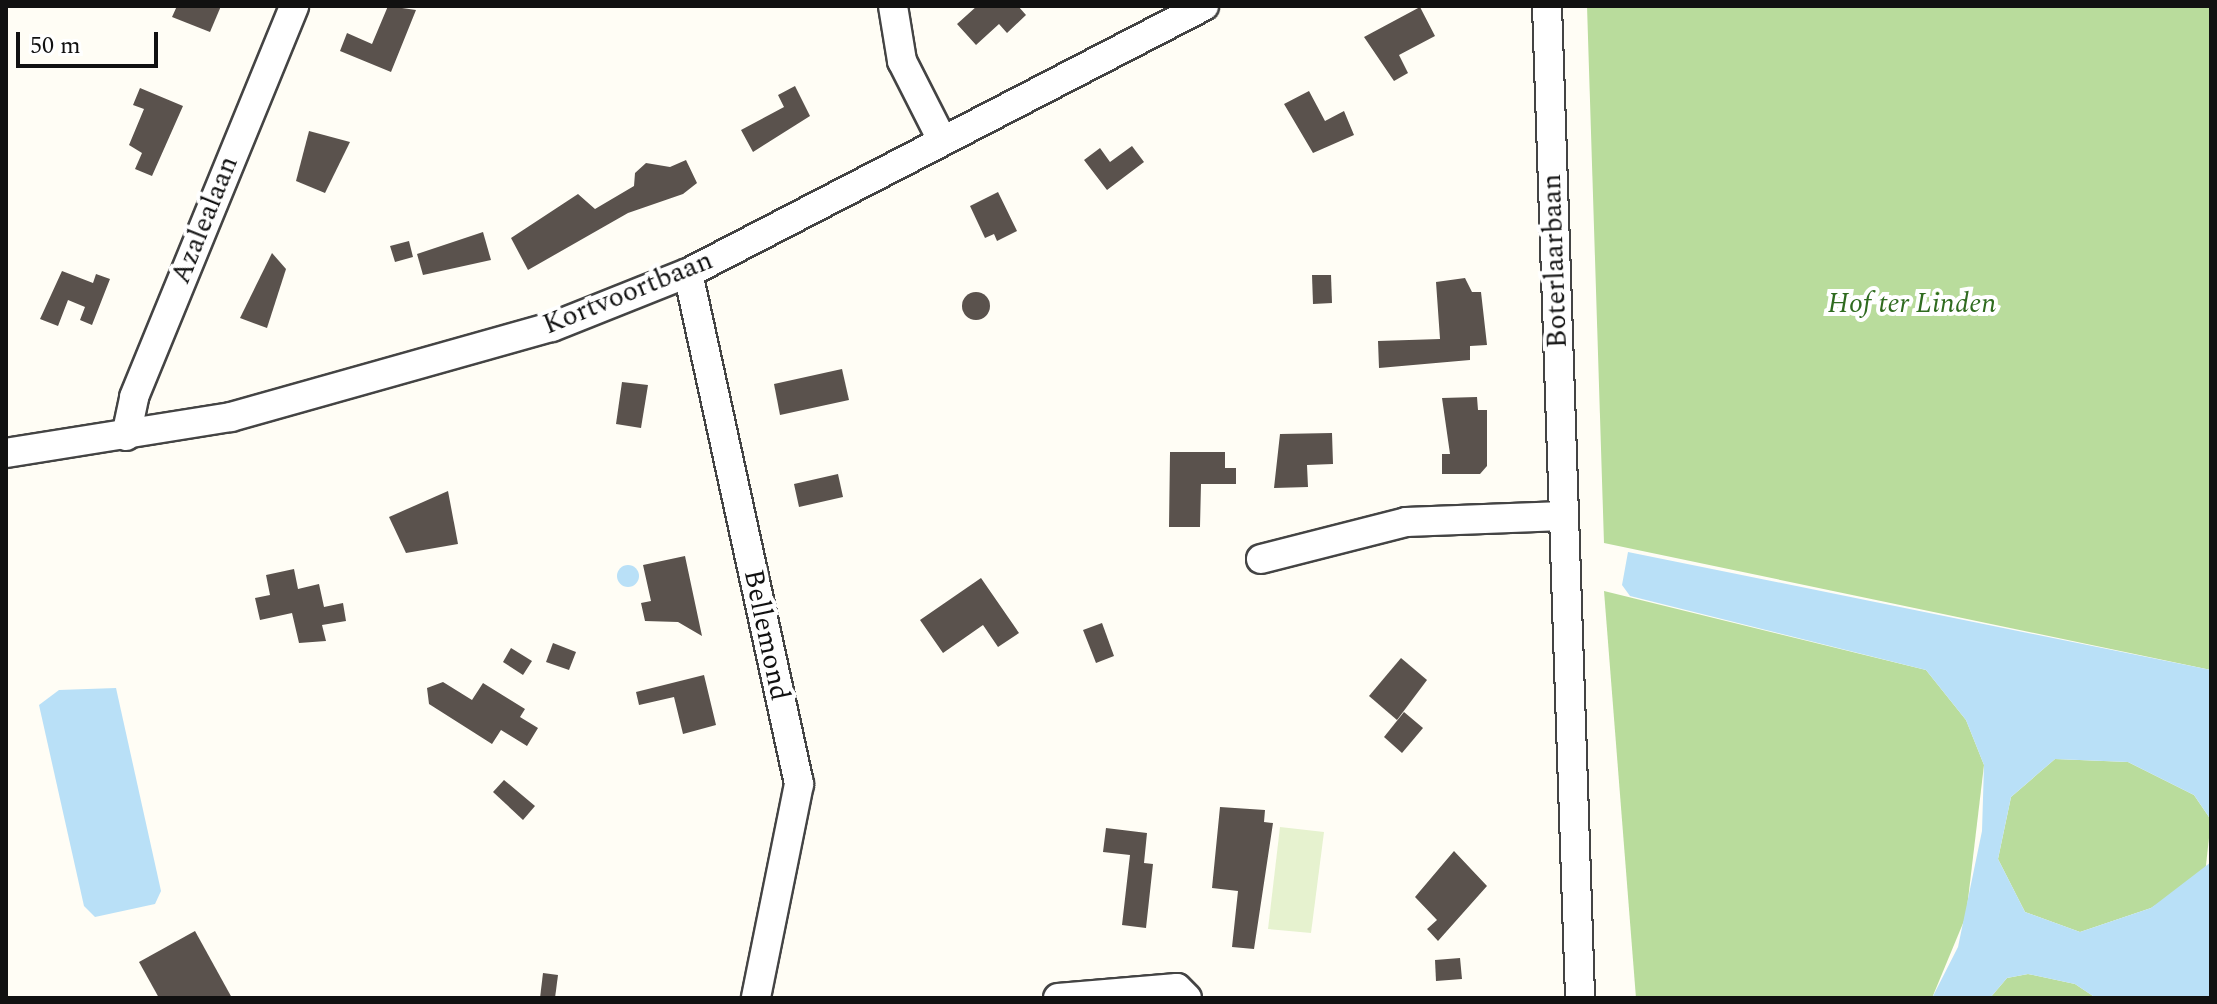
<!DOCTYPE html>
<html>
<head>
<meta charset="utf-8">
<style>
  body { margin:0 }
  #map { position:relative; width:2217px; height:1004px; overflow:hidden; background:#fffdf5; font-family:Spectral,serif }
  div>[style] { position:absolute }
  .forest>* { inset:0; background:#b9dc9c }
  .pitch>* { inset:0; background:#e6f2cf }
  .water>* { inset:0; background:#b9e0f7 }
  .round { border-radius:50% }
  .building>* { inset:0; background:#5a524d }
  .roads { filter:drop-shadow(2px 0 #444) drop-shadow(-2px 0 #444) drop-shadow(0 2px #444) drop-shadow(0 -2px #444) }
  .minor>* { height:28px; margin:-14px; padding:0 14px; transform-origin:14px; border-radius:14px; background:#fff }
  span { translate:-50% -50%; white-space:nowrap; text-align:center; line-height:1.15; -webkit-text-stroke:8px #fff; paint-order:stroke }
  .street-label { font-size:28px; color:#111 }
  .park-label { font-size:28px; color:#2f6b1f; font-style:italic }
  .frame { position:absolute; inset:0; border:8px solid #111; pointer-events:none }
  .scale { position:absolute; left:16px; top:32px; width:142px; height:36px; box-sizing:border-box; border:4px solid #111; border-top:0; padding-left:10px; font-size:24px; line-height:28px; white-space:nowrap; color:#111; -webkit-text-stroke:6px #fff; paint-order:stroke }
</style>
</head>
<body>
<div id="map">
  <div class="forest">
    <i style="clip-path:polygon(1587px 6px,2211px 6px,2211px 670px,1604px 543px)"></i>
    <i style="clip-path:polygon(1604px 591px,1926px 670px,1966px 720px,1984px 765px,1966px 916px,1932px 998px,1636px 998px)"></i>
    <i style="clip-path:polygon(2055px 759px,2128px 762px,2194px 795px,2211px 820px,2205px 874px,2151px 908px,2080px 932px,2025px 912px,1998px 859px,2011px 797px)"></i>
    <i style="clip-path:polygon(2028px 974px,2075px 984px,2096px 998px,1990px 998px,2007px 978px)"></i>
  </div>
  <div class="pitch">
    <i style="clip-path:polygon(1280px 827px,1324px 832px,1311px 933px,1268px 929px)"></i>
  </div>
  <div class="water">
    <i style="clip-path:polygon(1628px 552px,2211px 670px,2211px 820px,2194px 795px,2128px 762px,2055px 759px,2011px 797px,1998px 859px,2025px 912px,2080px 932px,2151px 908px,2211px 862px,2211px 998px,2096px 998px,2075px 984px,2028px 974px,2007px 978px,1990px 998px,1932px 998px,1958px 947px,1982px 831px,1984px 765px,1966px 720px,1926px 670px,1630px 596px,1622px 585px)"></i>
    <i class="round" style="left:617px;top:565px;width:22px;height:22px"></i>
    <i style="clip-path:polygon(116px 688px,161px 891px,155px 904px,95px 917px,84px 906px,39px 705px,59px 690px)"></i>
  </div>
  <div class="building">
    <i style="clip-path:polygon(177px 6px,221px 6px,210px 32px,172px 17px)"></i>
    <i style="clip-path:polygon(388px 6px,416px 10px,391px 72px,340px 51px,347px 33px,372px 44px)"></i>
    <i style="clip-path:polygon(977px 6px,1018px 6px,1026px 15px,1007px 33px,999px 24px,976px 45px,957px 24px)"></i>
    <i style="clip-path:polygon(1420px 7px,1435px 36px,1399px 55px,1408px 73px,1394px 81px,1364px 37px)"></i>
    <i style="clip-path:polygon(795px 86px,810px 116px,753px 152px,741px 130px,784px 107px,778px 95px)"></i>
    <i style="clip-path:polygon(140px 88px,183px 106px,152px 176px,135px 169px,142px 153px,129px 145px,144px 109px,133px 105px)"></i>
    <i style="clip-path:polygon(1309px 91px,1325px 121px,1344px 111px,1354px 135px,1313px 153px,1284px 104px)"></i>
    <i style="clip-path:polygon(309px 131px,350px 142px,325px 193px,296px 181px)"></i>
    <i style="clip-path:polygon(1132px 146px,1144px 162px,1107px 190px,1084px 160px,1100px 148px,1110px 162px)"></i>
    <i style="clip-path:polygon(686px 160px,697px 183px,683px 194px,628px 213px,528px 270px,511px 238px,578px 194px,595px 209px,634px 186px,635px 173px,646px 163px,670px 167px)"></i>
    <i style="clip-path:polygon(998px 192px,1017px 231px,997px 241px,994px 234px,985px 238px,970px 206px)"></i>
    <i style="clip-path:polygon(483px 232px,491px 260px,423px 275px,417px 254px)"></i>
    <i style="clip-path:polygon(409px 241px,413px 257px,395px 262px,390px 246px)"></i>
    <i style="clip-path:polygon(272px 253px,286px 269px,267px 328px,240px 318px)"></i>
    <i style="clip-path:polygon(62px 271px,93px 283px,96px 274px,110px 279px,92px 325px,80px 320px,85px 307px,68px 300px,58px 326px,40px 319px)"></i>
    <i style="clip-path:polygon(1312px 275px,1331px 275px,1332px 303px,1313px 304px)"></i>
    <i style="clip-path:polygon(1465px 278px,1472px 292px,1481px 292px,1487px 345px,1470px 346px,1470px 360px,1379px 368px,1378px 341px,1440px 339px,1436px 282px)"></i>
    <i class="round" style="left:962px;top:292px;width:28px;height:28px"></i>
    <i style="clip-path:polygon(842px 369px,849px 400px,780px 415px,774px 384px)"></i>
    <i style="clip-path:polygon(622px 382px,648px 385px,641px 428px,616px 424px)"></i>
    <i style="clip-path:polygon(1477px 397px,1478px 410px,1487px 410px,1487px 466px,1480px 474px,1442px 474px,1442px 454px,1450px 454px,1442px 398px)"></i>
    <i style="clip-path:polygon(1332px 433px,1333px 464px,1307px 465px,1308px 487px,1274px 488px,1280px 434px)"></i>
    <i style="clip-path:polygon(1170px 452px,1225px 452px,1225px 468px,1236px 468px,1236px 484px,1201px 484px,1200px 527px,1169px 527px)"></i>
    <i style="clip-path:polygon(838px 474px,843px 497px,799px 507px,794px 484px)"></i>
    <i style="clip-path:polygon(448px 491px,458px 544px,406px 553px,389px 517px)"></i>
    <i style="clip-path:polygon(685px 556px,702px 636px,678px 622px,645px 621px,641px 603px,651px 601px,643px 565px)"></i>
    <i style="clip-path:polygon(294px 569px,298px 589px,319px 584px,324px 607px,343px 603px,346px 621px,322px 625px,326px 641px,299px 643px,292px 613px,260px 620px,255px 598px,270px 595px,266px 575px)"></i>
    <i style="clip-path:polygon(981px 578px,1019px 633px,998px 647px,983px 625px,943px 653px,920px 620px)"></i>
    <i style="clip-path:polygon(1102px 623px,1114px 656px,1096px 663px,1083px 630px)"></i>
    <i style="clip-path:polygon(553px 643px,576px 652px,569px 670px,546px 662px)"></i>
    <i style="clip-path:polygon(511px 648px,532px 661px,523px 675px,503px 662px)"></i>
    <i style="clip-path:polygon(1401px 658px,1427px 680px,1397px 720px,1369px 696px)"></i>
    <i style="clip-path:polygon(704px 675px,716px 725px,683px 734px,674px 697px,639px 705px,636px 692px)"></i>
    <i style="clip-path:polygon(443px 682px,472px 700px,483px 683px,525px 709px,520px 717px,538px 728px,527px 746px,501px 730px,492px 744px,429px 704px,427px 688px)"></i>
    <i style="clip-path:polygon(1404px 712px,1423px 728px,1402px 753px,1384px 737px)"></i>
    <i style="clip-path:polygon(504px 780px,535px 806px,523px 820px,493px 792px)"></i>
    <i style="clip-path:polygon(1220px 807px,1265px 810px,1264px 822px,1273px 823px,1254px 949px,1232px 947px,1238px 891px,1212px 888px)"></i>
    <i style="clip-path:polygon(1106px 828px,1147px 833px,1144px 863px,1153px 864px,1146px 928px,1122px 925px,1130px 855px,1103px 852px)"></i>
    <i style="clip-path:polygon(1454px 851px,1487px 886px,1438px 941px,1427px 929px,1437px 920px,1415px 897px)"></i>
    <i style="clip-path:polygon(195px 931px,232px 998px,159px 998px,139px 962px)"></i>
    <i style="clip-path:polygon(1460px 958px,1462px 979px,1436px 981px,1435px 960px)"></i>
    <i style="clip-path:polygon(543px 973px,558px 975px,555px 998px,540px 998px)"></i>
  </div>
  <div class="roads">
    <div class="minor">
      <i style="left:893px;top:6px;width:56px;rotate:80.7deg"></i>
      <i style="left:902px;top:61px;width:89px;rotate:63.1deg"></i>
      <i style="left:1547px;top:6px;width:993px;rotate:88.09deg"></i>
      <i style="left:688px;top:273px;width:523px;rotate:77.74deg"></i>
      <i style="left:799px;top:784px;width:218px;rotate:101.4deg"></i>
      <i style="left:126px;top:436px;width:40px;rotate:-78deg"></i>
      <i style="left:134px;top:397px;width:422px;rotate:-67.7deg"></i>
      <i style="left:6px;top:453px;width:228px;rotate:-9.1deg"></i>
      <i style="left:231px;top:417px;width:333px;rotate:-15.7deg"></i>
      <i style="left:552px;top:327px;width:146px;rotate:-21.7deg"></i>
      <i style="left:688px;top:273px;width:581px;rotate:-27.36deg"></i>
      <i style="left:1261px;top:559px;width:150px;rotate:-14.3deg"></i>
      <i style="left:1406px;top:522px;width:157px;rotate:-2.2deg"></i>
      <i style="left:1058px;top:998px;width:119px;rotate:-4.8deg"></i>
      <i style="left:1177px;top:988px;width:14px;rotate:45deg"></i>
    </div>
  </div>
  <div class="street-label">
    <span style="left:205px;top:220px;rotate:-68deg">Azalealaan</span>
    <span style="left:1555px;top:261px;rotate:-92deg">Boterlaarbaan</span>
    <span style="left:628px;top:293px;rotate:-22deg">Kortvoortbaan</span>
    <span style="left:766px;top:635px;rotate:78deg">Bellemond</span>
  </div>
  <div class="park-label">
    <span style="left:1912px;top:304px">Hof ter Linden</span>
  </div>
  <div class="frame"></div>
  <div class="scale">50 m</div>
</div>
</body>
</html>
